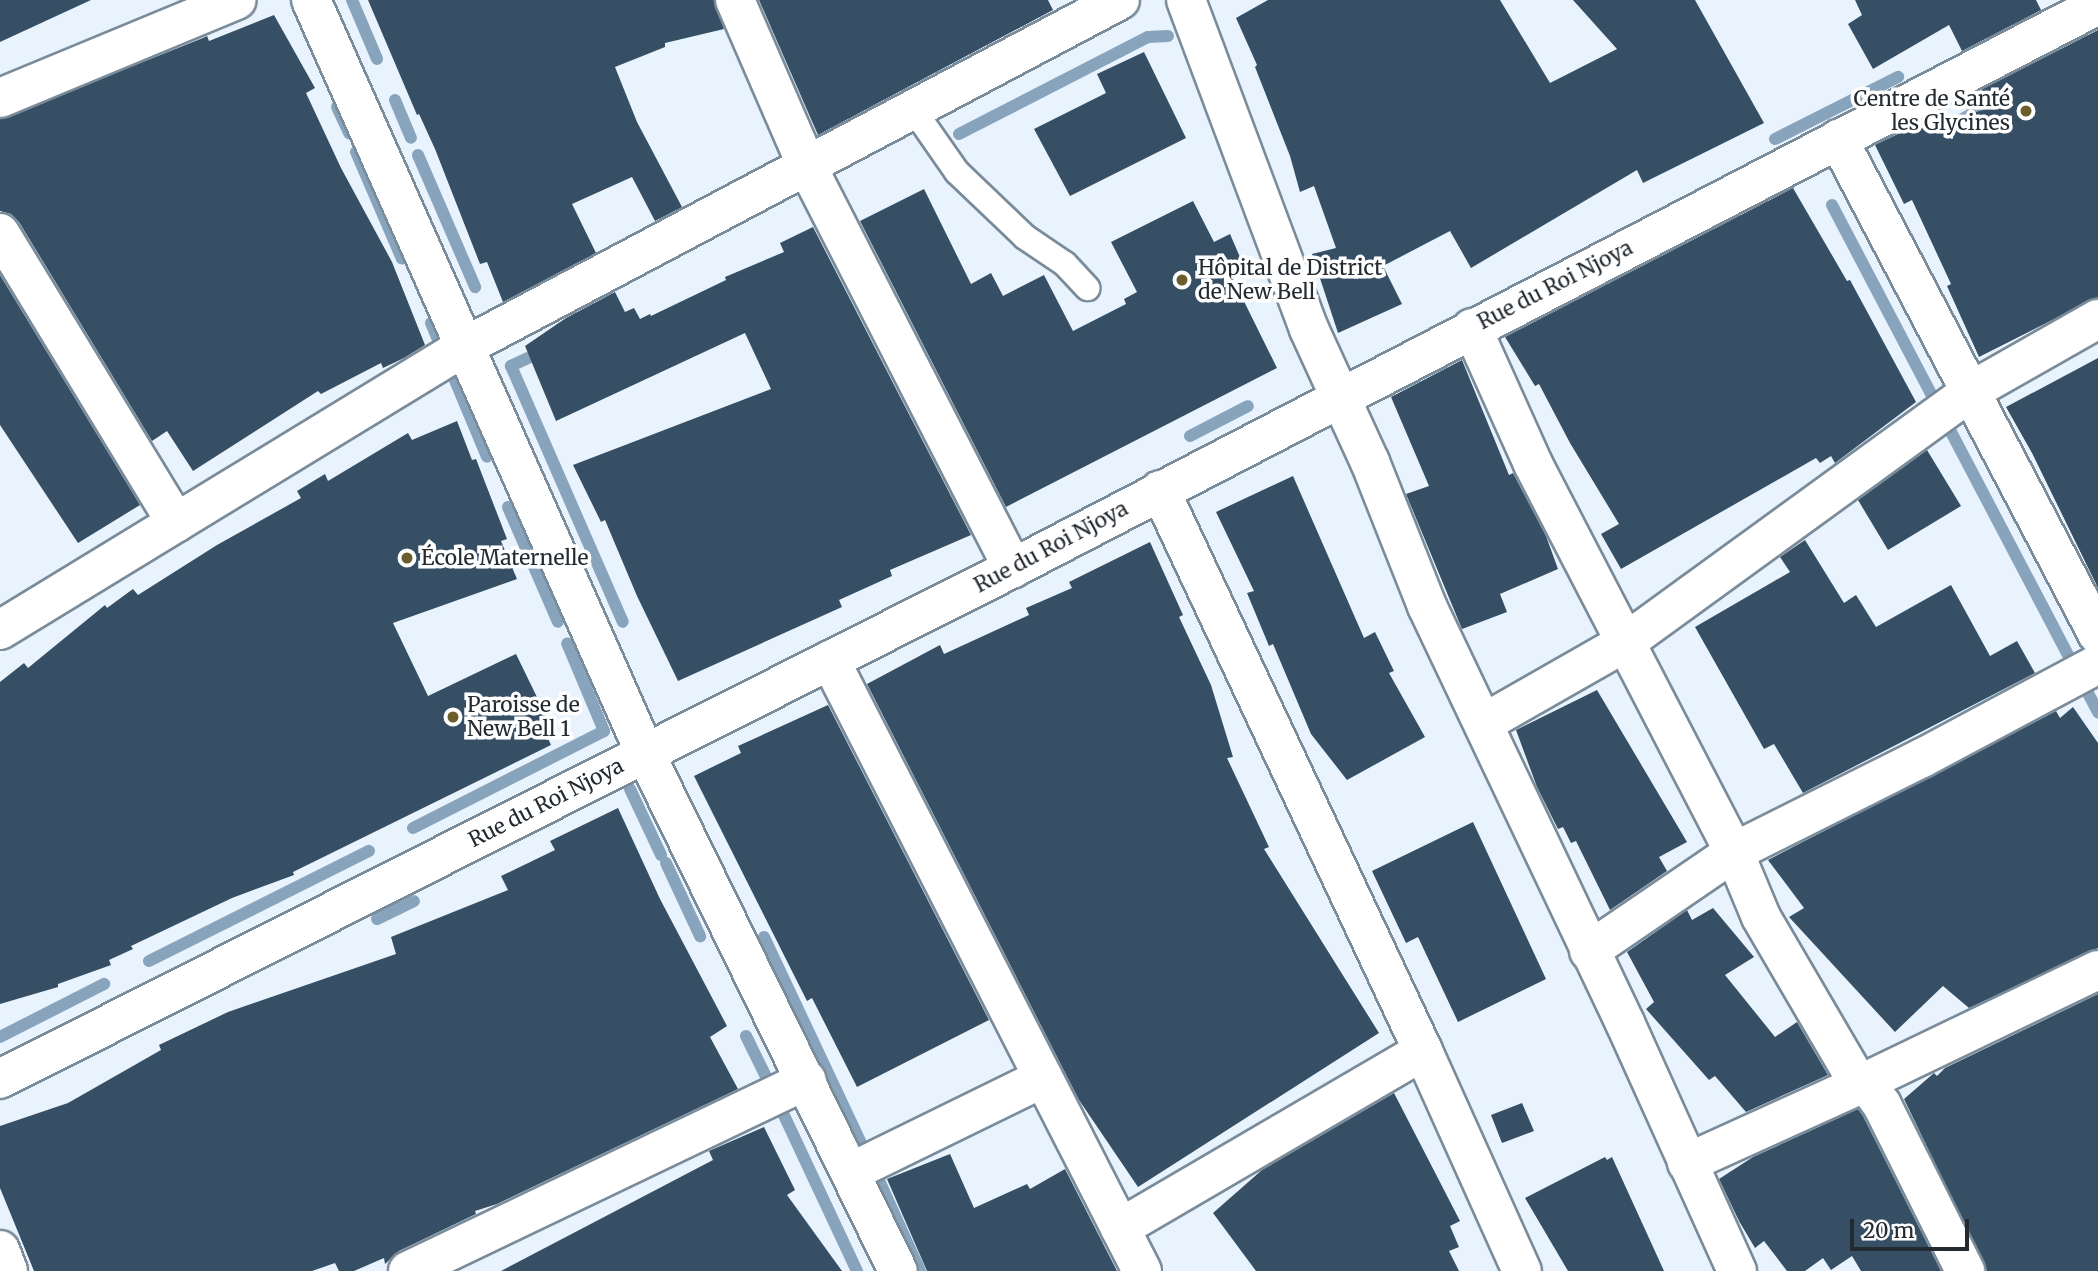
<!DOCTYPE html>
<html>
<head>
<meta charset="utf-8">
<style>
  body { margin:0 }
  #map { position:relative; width:2098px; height:1271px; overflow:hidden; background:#e8f3fd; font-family:Merriweather,serif }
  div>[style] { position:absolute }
  .stream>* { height:12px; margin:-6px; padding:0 6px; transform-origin:6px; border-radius:6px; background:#88a3bc }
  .building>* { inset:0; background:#364f65 }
  .roads { filter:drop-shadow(2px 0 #7a8b9a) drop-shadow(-2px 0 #7a8b9a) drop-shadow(0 2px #7a8b9a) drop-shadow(0 -2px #7a8b9a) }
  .lane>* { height:24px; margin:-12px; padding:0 12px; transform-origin:12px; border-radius:12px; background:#fff }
  .street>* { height:38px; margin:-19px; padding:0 19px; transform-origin:19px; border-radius:19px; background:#fff }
  .secondary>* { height:38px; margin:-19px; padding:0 19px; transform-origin:19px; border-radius:19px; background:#fff }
  .dots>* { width:19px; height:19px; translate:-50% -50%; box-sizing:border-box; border:4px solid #fff; border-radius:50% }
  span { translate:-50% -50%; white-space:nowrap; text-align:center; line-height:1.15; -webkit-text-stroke:7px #fff; paint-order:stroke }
  .poi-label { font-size:21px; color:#232a30 }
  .right { translate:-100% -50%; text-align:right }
  .left { translate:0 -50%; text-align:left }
  .street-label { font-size:21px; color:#232a30 }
  .scale { position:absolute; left:1850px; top:1219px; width:119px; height:32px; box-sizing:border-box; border:4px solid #232a30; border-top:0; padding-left:9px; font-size:21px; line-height:24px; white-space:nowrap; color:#232a30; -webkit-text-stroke:5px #fff; paint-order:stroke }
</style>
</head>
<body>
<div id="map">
  <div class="stream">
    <i style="left:352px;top:0;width:64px;rotate:67deg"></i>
    <i style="left:395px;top:100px;width:41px;rotate:67.2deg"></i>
    <i style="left:337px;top:107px;width:29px;rotate:65deg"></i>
    <i style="left:1961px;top:120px;width:34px;rotate:-30deg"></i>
    <i style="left:959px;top:134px;width:212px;rotate:-27.2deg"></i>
    <i style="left:1148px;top:37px;width:20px;rotate:-3deg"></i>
    <i style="left:1775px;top:139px;width:138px;rotate:-26.8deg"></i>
    <i style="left:356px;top:152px;width:116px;rotate:66.7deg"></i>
    <i style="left:418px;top:155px;width:144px;rotate:66.6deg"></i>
    <i style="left:1832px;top:205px;width:573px;rotate:62.32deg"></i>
    <i style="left:431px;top:323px;width:145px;rotate:67.3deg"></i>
    <i style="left:528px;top:358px;width:19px;rotate:155deg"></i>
    <i style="left:511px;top:366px;width:279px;rotate:66.4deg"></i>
    <i style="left:1190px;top:436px;width:65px;rotate:-27.3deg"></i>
    <i style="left:508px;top:507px;width:125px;rotate:66.5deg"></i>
    <i style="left:630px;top:789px;width:73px;rotate:64.8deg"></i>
    <i style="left:413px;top:828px;width:214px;rotate:-26.9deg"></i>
    <i style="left:604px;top:731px;width:95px;rotate:-112.8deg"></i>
    <i style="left:666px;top:863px;width:81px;rotate:65deg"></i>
    <i style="left:377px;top:919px;width:41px;rotate:-25.9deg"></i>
    <i style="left:764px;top:937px;width:228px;rotate:64.8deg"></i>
    <i style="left:149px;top:961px;width:246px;rotate:-26.6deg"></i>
    <i style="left:746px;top:1036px;width:64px;rotate:63.8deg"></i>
    <i style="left:0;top:1037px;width:117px;rotate:-27deg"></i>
    <i style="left:782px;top:1111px;width:177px;rotate:64.9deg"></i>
    <i style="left:878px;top:1178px;width:102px;rotate:65.7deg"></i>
  </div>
  <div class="building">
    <i style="clip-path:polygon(0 0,91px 0,0 42px)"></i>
    <i style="clip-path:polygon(368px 0,714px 0,724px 29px,665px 43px,665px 47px,615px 67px,637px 122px,682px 207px,655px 221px,632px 177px,572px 204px,596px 253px,503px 302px,487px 262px,480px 264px,435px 149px,419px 114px,417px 115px)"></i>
    <i style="clip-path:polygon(759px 0,1048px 0,1053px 10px,818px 135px)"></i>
    <i style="clip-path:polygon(1268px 0,1500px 0,1550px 83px,1617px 49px,1573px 0,1695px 0,1764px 123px,1643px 183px,1637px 170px,1471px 268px,1450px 231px,1383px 266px,1402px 304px,1338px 333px,1312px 254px,1336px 248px,1314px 186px,1300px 192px,1290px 156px,1255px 67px,1257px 65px,1236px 18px)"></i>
    <i style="clip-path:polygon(1855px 0,2036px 0,2041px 10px,1962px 51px,1949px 25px,1873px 69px,1848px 24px,1862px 15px)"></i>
    <i style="clip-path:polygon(274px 15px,315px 88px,306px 93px,341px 168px,392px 262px,425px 345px,404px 358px,383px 368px,381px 363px,321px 394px,318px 391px,193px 471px,167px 431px,152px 441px,19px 222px,11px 214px,0 211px,0 119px,203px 38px,207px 36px,209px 41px)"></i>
    <i style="clip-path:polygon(2098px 30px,2098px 297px,1979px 357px,1947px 286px,1951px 284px,1912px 200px,1904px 204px,1875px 145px,1906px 130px,1907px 132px,1990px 108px,1981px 90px)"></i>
    <i style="clip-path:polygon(1144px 52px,1186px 138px,1070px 196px,1034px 129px,1106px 93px,1097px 74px)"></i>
    <i style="clip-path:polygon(1793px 188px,1847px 281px,1850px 280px,1916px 402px,1835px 463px,1831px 456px,1820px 463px,1816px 458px,1621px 569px,1601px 534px,1619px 524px,1570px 443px,1539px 384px,1535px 386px,1505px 337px)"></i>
    <i style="clip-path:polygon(924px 189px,971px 284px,991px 273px,1003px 296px,1044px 275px,1073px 331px,1126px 304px,1124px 299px,1137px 292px,1111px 242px,1193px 201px,1214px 242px,1230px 234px,1243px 264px,1229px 271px,1277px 368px,1006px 507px,860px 221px)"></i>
    <i style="clip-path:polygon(813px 227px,971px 535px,890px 570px,892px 576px,839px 600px,842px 607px,678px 681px,637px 596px,605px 520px,601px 522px,573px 465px,771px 389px,745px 333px,556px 421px,525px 346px,566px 318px,615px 292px,625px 312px,634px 308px,640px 319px,650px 314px,651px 316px,726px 280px,725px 277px,784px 252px,780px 243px)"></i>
    <i style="clip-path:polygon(0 275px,140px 505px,78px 543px,0 425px)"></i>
    <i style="clip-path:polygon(2098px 358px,2098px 588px,2032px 453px,2006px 407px)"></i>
    <i style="clip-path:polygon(1462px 360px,1509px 475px,1513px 473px,1546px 536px,1558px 569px,1500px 594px,1507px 612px,1462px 629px,1406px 494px,1429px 486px,1391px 397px)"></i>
    <i style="clip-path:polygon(457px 421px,472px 460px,476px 459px,507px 539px,501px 541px,517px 579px,393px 623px,428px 696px,516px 654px,552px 728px,545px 732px,551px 745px,293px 872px,294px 875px,232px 898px,131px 946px,133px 949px,109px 960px,111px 965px,58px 984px,58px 987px,0 1004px,0 682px,24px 663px,28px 668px,105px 605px,107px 608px,133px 589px,138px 595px,217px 545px,301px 498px,297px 491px,325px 474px,328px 481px,408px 433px,412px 440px)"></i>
    <i style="clip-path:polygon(1927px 450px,1961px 506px,1888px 550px,1858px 500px)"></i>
    <i style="clip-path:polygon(1293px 476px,1364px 638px,1375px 632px,1394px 671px,1389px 673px,1425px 737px,1347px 780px,1311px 734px,1273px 644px,1269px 646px,1247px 593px,1254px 591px,1216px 512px)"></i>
    <i style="clip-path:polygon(1805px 540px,1844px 603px,1856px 595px,1876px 627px,1951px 585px,1990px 656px,2017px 641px,2035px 673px,1803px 793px,1774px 744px,1764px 749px,1695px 627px,1790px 572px,1780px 557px)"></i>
    <i style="clip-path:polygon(1150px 542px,1183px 615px,1179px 617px,1211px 685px,1233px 757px,1227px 758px,1269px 847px,1264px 849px,1379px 1033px,1138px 1187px,1079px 1100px,867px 684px,940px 645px,944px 654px,1029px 615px,1026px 608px,1072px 588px,1069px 582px)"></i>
    <i style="clip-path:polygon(1597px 690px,1687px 842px,1659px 857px,1667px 871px,1610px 910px,1576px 841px,1571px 843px,1563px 827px,1558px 829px,1537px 787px,1516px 730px)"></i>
    <i style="clip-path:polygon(828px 705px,989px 1020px,857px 1087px,812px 998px,807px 1001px,694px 776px,741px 753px,738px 746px)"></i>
    <i style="clip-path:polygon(2073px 707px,2098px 743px,2098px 948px,1969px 1008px,1943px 986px,1895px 1032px,1789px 917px,1804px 908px,1768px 860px,2056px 711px,2060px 718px)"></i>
    <i style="clip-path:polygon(618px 808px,660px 899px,727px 1026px,710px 1037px,738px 1089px,497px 1204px,475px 1211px,476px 1214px,399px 1251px,385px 1264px,384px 1258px,354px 1271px,339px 1271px,335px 1263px,312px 1271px,34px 1271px,0 1188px,0 1126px,68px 1103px,161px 1050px,159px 1045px,228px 1012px,396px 954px,391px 937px,508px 890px,501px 876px,555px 850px,550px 841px)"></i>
    <i style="clip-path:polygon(1473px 822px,1546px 979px,1458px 1022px,1418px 937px,1406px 943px,1372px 871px)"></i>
    <i style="clip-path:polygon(1713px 908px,1754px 957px,1725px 975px,1775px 1037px,1797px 1022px,1828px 1075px,1746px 1112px,1715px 1076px,1709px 1080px,1646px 1009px,1654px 1002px,1627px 952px,1687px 910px,1692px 920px)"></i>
    <i style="clip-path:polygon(2098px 994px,2098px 1271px,1987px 1271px,1904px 1099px,1934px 1073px,1937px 1076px,1945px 1068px)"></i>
    <i style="clip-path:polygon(1394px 1093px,1460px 1221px,1450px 1226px,1459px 1247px,1449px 1251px,1459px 1271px,1256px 1271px,1213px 1213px,1262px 1170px)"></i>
    <i style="clip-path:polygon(1522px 1103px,1534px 1131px,1502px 1143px,1491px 1115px)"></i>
    <i style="clip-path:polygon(1858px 1109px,1863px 1116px,1941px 1271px,1861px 1271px,1852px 1256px,1831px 1270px,1823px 1258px,1805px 1271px,1787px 1271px,1764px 1241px,1755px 1248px,1739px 1221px,1719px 1179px,1753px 1157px)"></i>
    <i style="clip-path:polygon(764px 1127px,795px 1190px,787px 1195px,842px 1271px,501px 1271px,713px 1160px,709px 1151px)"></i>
    <i style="clip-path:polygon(950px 1154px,974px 1208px,1027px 1184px,1030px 1189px,1065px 1169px,1117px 1271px,927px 1271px,887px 1179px)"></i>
    <i style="clip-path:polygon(1605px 1157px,1607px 1160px,1612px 1157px,1664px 1271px,1568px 1271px,1525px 1198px)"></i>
  </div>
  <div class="roads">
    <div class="lane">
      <i style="left:913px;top:109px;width:77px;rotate:55.1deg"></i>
      <i style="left:957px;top:172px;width:94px;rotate:43.7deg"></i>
      <i style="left:1025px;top:237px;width:48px;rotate:34deg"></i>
      <i style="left:1065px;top:264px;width:33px;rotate:47deg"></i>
    </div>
    <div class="street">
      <i style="left:735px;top:0;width:181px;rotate:66.6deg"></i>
      <i style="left:807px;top:166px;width:452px;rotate:62.9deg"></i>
      <i style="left:1186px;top:0;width:351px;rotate:69.5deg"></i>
      <i style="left:1309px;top:329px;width:146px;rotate:65.4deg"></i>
      <i style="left:1370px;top:462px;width:155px;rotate:68.4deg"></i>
      <i style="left:1427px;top:606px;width:462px;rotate:64.6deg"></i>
      <i style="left:1625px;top:1023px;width:272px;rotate:65.7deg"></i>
      <i style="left:0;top:98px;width:256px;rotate:-22.5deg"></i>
      <i style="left:1838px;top:139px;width:560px;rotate:62.34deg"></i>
      <i style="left:0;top:233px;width:339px;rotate:58.7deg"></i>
      <i style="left:1472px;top:328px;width:149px;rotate:65.8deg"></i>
      <i style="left:1533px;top:464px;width:437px;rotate:62.6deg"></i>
      <i style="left:1734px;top:852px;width:70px;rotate:67.4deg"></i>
      <i style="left:1761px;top:917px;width:194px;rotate:59.7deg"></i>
      <i style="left:1859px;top:1085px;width:10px;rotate:11deg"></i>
      <i style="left:1869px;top:1087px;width:22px;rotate:54deg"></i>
      <i style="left:1882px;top:1105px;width:186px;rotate:63.4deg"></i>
      <i style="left:1160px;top:490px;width:620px;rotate:64.88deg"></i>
      <i style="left:1423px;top:1051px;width:241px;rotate:65.8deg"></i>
      <i style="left:0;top:630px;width:543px;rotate:-31.38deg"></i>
      <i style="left:464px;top:347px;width:742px;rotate:-27.88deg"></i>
      <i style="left:830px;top:660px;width:686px;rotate:62.95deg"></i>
      <i style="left:1484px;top:723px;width:163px;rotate:-29.7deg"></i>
      <i style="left:1626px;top:642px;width:427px;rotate:-36deg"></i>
      <i style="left:1971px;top:391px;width:146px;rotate:-29.6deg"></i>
      <i style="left:1589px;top:951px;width:176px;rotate:-34.3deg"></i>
      <i style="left:1734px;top:852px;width:210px;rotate:-26.6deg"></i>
      <i style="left:1922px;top:758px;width:200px;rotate:-28.1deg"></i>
      <i style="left:1687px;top:1163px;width:189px;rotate:-24.4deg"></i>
      <i style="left:1859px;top:1085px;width:265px;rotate:-25.7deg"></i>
      <i style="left:851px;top:1172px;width:214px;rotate:-26.1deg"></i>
      <i style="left:1120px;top:1228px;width:351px;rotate:-30.3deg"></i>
      <i style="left:0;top:1250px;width:22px;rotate:69deg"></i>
      <i style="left:408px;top:1271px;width:442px;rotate:-25.6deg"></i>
    </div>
    <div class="secondary">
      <i style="left:311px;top:0;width:824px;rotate:66.08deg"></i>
      <i style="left:645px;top:753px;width:576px;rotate:63.97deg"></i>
      <i style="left:0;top:1079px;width:1135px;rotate:-26.77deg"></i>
      <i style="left:1013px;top:568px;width:1222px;rotate:-27.42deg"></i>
    </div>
  </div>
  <div class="dots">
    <i style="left:2026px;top:111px;background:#6b5e2b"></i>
    <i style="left:1182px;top:280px;background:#6b5e2b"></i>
    <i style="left:407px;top:558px;background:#6b5e2b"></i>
    <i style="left:453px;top:717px;background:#6b5e2b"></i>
  </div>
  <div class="poi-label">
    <span class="right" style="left:2010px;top:111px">Centre de Santé<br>les Glycines</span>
    <span class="left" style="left:1198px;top:280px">Hôpital de District<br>de New Bell</span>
    <span class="left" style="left:421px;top:558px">École Maternelle</span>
    <span class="left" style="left:467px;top:717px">Paroisse de<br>New Bell 1</span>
  </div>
  <div class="street-label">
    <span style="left:1555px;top:285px;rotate:-27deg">Rue du Roi Njoya</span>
    <span style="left:1051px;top:547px;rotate:-28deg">Rue du Roi Njoya</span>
    <span style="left:546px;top:803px;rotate:-27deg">Rue du Roi Njoya</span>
  </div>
  <div class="scale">20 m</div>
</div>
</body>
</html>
